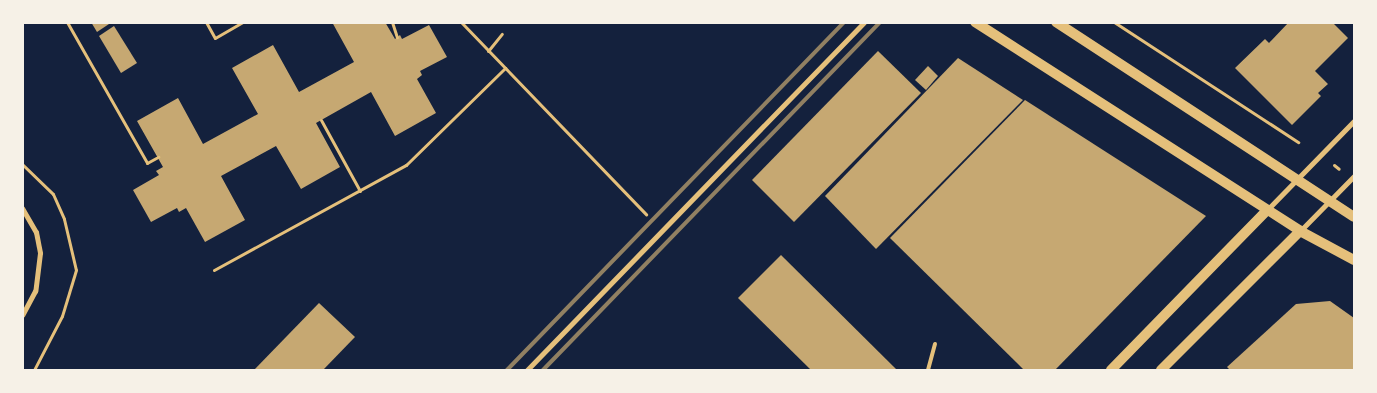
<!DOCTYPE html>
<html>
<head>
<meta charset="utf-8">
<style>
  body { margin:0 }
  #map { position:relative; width:1377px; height:393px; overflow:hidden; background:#14213d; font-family:"Noto Serif",serif }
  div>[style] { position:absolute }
  .building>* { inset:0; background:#c6a872 }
  .path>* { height:3px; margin:-1.5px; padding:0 1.5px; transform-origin:1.5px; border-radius:1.5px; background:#e5c07b }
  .service>* { height:4px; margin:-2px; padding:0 2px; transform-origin:2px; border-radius:2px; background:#e5c07b }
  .minor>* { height:5px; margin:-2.5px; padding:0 2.5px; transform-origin:2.5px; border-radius:2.5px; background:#e5c07b }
  .secondary>* { height:10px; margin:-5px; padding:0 5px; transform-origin:5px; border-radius:5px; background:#e5c07b }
  .rail>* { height:4px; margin:-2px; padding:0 2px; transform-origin:2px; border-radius:2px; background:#918062 }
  span { translate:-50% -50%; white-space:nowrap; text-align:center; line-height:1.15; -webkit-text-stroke:5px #f6f1e7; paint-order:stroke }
  .frame { position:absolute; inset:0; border:24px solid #f6f1e7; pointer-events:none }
</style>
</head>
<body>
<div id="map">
  <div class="building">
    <i style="clip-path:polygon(91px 22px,112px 22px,97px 32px)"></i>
    <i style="clip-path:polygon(332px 22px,385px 22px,395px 39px,400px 35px,402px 39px,429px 25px,447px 57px,420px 71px,422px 75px,417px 79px,436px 113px,395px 136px,371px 92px,316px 123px,340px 167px,301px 189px,276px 146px,221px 176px,245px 220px,205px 242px,186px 208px,179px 212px,177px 208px,151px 222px,133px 190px,159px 175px,156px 171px,163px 167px,137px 121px,178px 98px,203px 144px,258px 114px,232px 68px,273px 45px,299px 92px,354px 62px)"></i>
    <i style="clip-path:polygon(1289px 22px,1332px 22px,1348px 38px,1315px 71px,1328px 84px,1318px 93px,1321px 96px,1292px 125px,1235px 68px,1265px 39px,1269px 43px)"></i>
    <i style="clip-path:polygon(114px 26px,137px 63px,121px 73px,99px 36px)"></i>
    <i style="clip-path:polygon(878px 51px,921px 93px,794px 222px,752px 180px)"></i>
    <i style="clip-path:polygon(958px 58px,1023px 100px,876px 249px,825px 196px)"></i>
    <i style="clip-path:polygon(928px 66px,938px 76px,926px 90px,915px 80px)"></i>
    <i style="clip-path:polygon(1025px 100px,1206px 216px,1055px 370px,1024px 370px,890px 238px)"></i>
    <i style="clip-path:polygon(781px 255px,897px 370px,811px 370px,738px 298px)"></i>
    <i style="clip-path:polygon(1330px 301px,1354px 318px,1354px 370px,1230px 370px,1227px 367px,1296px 304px)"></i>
    <i style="clip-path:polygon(319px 303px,355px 337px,323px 370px,254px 370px)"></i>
  </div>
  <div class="path">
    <i style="left:67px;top:22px;width:162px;rotate:60.4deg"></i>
    <i style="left:147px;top:163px;width:13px;rotate:-29deg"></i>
    <i style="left:206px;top:22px;width:18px;rotate:61deg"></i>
    <i style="left:215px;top:38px;width:32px;rotate:-30deg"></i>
    <i style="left:392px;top:22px;width:16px;rotate:72deg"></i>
    <i style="left:461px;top:22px;width:267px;rotate:46.1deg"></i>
    <i style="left:1114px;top:22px;width:220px;rotate:33.1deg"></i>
    <i style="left:488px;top:51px;width:22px;rotate:-51deg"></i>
    <i style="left:321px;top:120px;width:81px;rotate:61.2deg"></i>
    <i style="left:22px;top:164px;width:43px;rotate:44.1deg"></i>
    <i style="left:53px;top:194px;width:27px;rotate:66deg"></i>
    <i style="left:64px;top:219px;width:52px;rotate:76.8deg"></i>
    <i style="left:76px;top:270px;width:48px;rotate:106.9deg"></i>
    <i style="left:62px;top:316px;width:61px;rotate:117.4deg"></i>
    <i style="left:1334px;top:165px;width:6px;rotate:39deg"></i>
    <i style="left:214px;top:270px;width:219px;rotate:-28.7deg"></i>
    <i style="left:406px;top:165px;width:139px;rotate:-44.4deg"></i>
  </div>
  <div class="service">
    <i style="left:928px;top:370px;width:27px;rotate:-75deg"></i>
  </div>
  <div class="minor">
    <i style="left:22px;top:208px;width:28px;rotate:60deg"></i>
    <i style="left:36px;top:232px;width:21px;rotate:79deg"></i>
    <i style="left:40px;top:253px;width:38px;rotate:97deg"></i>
    <i style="left:35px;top:291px;width:27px;rotate:118deg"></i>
    <i style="left:1267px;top:210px;width:124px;rotate:-45.7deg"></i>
    <i style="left:1300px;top:231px;width:77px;rotate:-45.5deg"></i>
    <i style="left:527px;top:370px;width:484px;rotate:-45.9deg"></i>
  </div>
  <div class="secondary">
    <i style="left:975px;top:22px;width:386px;rotate:32.7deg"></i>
    <i style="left:1300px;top:231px;width:61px;rotate:28.2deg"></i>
    <i style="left:1056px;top:22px;width:356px;rotate:33.2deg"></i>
    <i style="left:1111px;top:370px;width:223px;rotate:-45.7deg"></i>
    <i style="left:1161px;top:370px;width:197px;rotate:-45deg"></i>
  </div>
  <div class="rail">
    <i style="left:507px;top:370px;width:484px;rotate:-45.9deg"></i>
    <i style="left:543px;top:370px;width:484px;rotate:-45.9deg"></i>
  </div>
  <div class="frame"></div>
</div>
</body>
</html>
